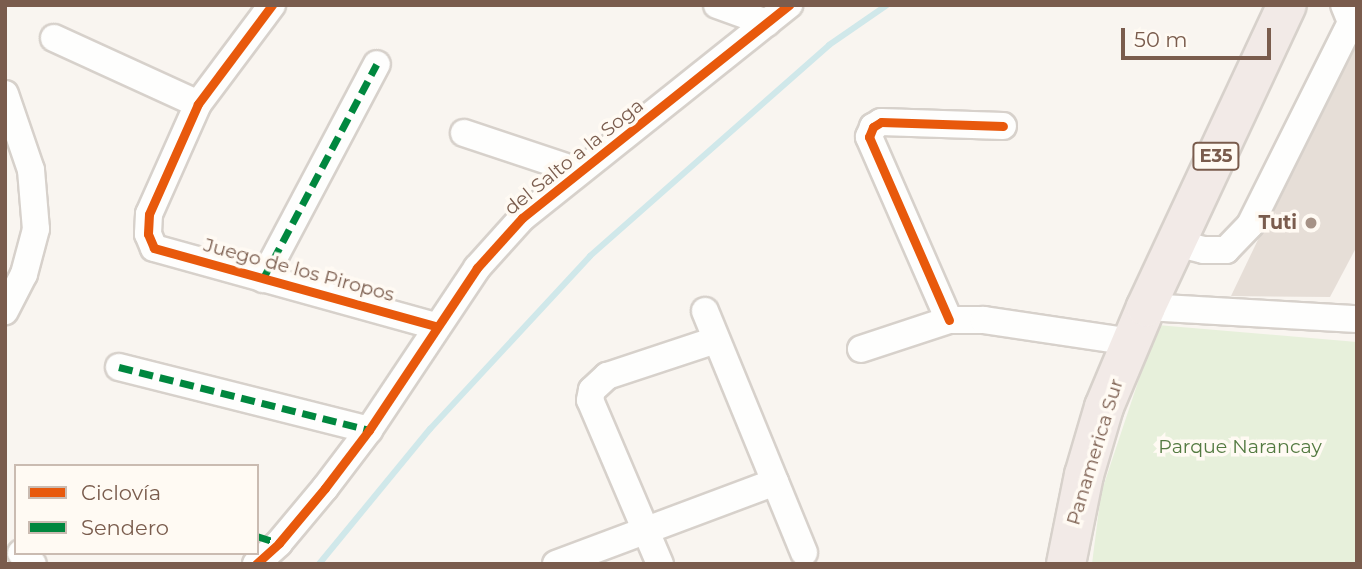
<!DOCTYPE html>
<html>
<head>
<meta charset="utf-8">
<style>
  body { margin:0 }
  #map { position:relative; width:1362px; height:569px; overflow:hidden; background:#f9f5f0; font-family:Montserrat,sans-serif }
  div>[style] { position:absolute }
  .green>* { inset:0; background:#e7f0db }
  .stream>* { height:6px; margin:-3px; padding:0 3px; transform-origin:3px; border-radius:3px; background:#d0e8ea }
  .building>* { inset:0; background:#e6ded7 }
  .roads { filter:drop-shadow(2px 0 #d7d1cb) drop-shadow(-2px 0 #d7d1cb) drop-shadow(0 2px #d7d1cb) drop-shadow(0 -2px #d7d1cb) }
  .minor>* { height:26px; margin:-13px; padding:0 13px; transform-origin:13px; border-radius:13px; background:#fefefd }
  .highway>* { height:38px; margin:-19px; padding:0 19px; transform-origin:19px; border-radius:19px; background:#f2eae7 }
  .quiet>* { height:7px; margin-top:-3.5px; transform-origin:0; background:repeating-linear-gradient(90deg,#00873e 0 14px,transparent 0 21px) }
  .cycleway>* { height:9px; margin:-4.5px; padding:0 4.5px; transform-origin:4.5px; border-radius:4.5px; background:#e8590c }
  .dots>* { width:19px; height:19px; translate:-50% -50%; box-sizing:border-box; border:4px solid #fffaf3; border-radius:50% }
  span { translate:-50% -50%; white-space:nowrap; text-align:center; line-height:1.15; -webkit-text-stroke:7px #fffaf3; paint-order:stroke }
  .shield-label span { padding:2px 5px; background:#fffaf3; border:2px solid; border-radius:5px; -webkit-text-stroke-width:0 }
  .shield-label { font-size:18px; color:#7a5c4d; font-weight:700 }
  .street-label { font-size:19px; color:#7a5c4d }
  .poi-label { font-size:19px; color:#7a5c4d; font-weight:700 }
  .right { translate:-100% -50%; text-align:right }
  .park-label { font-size:19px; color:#537a41 }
  .frame { position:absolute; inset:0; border:7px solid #7a5c4d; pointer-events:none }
  .legend { position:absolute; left:14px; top:464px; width:245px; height:91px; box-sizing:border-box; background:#fffaf3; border:2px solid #cabbb1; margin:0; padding:9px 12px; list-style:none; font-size:21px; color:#7a5c4d }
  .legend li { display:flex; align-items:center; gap:14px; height:35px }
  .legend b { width:35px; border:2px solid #cabbb1 }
  .scale { position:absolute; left:1121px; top:28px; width:150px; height:32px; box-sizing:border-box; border:4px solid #7a5c4d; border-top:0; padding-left:9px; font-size:21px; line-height:24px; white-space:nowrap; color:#7a5c4d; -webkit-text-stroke:5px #fffaf3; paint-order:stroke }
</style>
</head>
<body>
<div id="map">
  <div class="green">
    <i style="clip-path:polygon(1157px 325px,1357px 342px,1357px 564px,1092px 564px,1101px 493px)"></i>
  </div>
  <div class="stream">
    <i style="left:319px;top:564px;width:175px;rotate:-50.6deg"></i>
    <i style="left:430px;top:429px;width:236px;rotate:-47.2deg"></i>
    <i style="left:590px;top:256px;width:319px;rotate:-41.4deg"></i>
    <i style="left:829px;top:45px;width:70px;rotate:-34.6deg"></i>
  </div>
  <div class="building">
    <i style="clip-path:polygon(1357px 33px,1357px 246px,1330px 297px,1231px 296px)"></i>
  </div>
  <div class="roads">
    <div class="minor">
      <i style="left:272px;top:5px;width:124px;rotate:126.8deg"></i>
      <i style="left:198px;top:104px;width:120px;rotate:114deg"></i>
      <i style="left:149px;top:214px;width:20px;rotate:93deg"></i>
      <i style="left:148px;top:234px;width:15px;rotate:67deg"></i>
      <i style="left:154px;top:248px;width:292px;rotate:15.5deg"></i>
      <i style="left:717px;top:5px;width:53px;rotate:19.8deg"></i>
      <i style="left:54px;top:38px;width:158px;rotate:24.6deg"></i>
      <i style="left:5px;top:94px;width:80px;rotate:71.1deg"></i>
      <i style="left:31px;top:170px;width:59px;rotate:85.2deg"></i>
      <i style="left:36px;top:229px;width:47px;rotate:104.9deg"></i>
      <i style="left:24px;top:274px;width:42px;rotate:117.2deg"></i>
      <i style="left:464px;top:133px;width:120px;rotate:18.4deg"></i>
      <i style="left:1176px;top:243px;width:29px;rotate:14deg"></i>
      <i style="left:1204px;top:250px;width:22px"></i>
      <i style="left:1226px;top:250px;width:35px;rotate:-46deg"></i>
      <i style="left:1250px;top:225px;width:227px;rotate:-63.5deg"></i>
      <i style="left:1351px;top:22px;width:18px;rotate:-112deg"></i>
      <i style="left:263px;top:279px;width:243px;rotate:-62.1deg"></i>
      <i style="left:1146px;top:307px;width:211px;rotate:3.3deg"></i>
      <i style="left:705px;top:311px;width:261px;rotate:67.7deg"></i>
      <i style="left:949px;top:320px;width:200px;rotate:-113.6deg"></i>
      <i style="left:869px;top:137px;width:11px;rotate:-68deg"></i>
      <i style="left:873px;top:127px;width:9px;rotate:-32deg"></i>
      <i style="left:881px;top:122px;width:122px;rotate:1.9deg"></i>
      <i style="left:861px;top:349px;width:93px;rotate:-18.2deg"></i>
      <i style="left:949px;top:320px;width:35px"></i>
      <i style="left:984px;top:320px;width:149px;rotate:8.5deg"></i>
      <i style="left:119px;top:367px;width:258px;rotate:14.1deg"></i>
      <i style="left:21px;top:553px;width:16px;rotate:43deg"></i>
      <i style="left:256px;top:564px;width:31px;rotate:-42deg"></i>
      <i style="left:279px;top:543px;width:72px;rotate:-50.1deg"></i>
      <i style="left:325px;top:488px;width:73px;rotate:-52.8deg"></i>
      <i style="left:369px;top:430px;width:195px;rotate:-56.3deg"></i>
      <i style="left:477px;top:268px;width:67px;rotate:-48deg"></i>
      <i style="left:522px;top:218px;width:342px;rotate:-38.6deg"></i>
      <i style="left:556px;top:564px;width:234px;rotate:-20.5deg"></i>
      <i style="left:660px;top:564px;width:178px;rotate:-113.1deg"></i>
      <i style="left:590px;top:400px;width:10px;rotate:-79deg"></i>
      <i style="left:592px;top:390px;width:21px;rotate:-43deg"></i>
      <i style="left:607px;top:376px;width:115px;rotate:-18.3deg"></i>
    </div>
    <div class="highway">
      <i style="left:1066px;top:564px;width:91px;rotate:-78.6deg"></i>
      <i style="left:1084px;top:475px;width:71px;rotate:-73.6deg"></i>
      <i style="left:1104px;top:407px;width:108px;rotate:-67.2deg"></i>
      <i style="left:1146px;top:307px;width:333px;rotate:-65deg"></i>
    </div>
  </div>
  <div class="quiet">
    <i style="left:263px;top:279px;width:243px;rotate:-62.1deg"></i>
    <i style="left:119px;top:367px;width:258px;rotate:14.1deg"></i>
    <i style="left:257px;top:536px;width:23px;rotate:18deg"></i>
  </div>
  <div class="cycleway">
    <i style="left:272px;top:5px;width:124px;rotate:126.8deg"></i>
    <i style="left:198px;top:104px;width:120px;rotate:114deg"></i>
    <i style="left:149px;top:214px;width:20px;rotate:93deg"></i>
    <i style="left:148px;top:234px;width:15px;rotate:67deg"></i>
    <i style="left:154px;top:248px;width:292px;rotate:15.5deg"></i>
    <i style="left:949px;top:320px;width:200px;rotate:-113.6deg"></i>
    <i style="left:869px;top:137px;width:11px;rotate:-68deg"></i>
    <i style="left:873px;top:127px;width:9px;rotate:-32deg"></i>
    <i style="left:881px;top:122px;width:122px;rotate:1.9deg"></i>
    <i style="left:256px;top:564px;width:31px;rotate:-42deg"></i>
    <i style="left:279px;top:543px;width:72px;rotate:-50.1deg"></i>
    <i style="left:325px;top:488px;width:73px;rotate:-52.8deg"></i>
    <i style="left:369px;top:430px;width:195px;rotate:-56.3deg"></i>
    <i style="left:477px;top:268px;width:67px;rotate:-48deg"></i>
    <i style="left:522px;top:218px;width:342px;rotate:-38.6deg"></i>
  </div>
  <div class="dots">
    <i style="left:1311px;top:223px;background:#a69286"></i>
  </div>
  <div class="shield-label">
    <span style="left:1216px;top:156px">E35</span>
  </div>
  <div class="street-label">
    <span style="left:574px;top:157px;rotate:-39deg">del Salto a la Soga</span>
    <span style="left:299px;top:270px;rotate:15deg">Juego de los Piropos</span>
    <span style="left:1095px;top:452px;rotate:-73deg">Panamerica Sur</span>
  </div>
  <div class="poi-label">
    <span class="right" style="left:1297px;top:223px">Tuti</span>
  </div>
  <div class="park-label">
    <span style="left:1240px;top:447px">Parque Narancay</span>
  </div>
  <div class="frame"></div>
  <ul class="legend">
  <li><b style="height:9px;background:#e8590c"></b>Ciclovía</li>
  <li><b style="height:9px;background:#00873e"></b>Sendero</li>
  </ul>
  <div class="scale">50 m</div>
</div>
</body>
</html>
